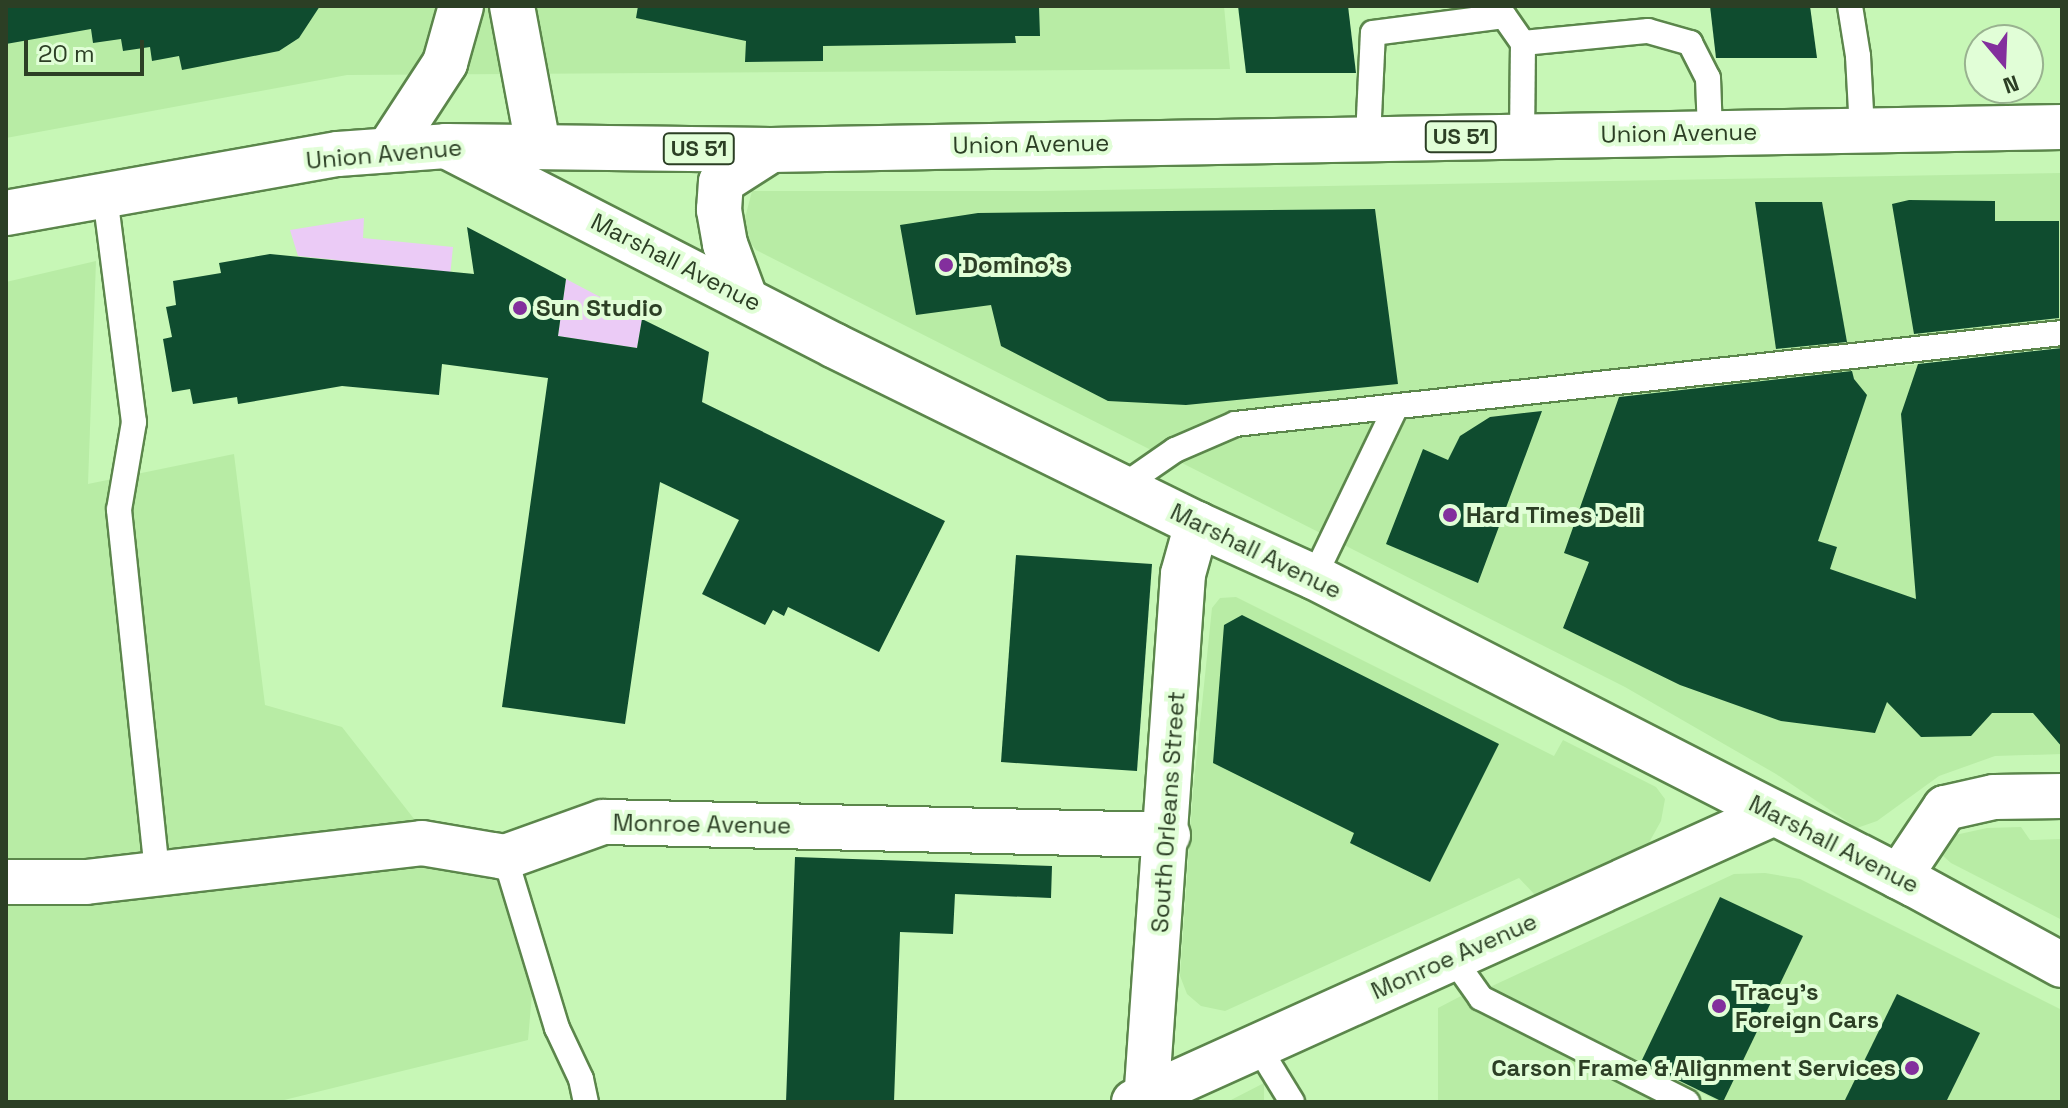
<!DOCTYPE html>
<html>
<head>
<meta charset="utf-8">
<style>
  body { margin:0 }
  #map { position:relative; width:2068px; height:1108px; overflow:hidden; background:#c7f7b6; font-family:"Space Grotesk",sans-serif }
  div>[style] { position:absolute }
  .built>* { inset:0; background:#b8eca5 }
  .green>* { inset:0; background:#ebcbf6 }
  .building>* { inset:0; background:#0f4c2f }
  .roads { filter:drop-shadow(2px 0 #5b864b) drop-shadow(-2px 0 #5b864b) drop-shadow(0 2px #5b864b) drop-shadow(0 -2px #5b864b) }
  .lane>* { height:24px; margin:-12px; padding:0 12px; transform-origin:12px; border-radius:12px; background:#fff }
  .street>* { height:44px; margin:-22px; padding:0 22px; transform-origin:22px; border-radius:22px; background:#fff }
  .secondary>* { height:44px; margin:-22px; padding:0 22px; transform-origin:22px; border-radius:22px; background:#fff }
  .primary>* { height:44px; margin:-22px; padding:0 22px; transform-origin:22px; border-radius:22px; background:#fff }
  .dots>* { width:22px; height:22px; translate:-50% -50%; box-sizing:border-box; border:4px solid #e1fed7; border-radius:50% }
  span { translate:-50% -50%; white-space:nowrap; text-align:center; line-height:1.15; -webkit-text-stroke:8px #e1fed7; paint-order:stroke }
  .shield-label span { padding:2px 6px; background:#e1fed7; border:2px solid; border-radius:6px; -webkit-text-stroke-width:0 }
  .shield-label { font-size:22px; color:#2c3f25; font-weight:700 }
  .street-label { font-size:24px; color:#2c3f25 }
  .poi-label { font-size:24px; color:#2c3f25; font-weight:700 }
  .left { translate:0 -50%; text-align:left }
  .right { translate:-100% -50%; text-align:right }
  .frame { position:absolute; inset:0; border:8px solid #2c3f25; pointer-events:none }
  .north { position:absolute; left:1964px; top:24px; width:80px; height:80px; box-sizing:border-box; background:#e1fed7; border:2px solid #99b290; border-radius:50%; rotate:161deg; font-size:22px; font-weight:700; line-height:32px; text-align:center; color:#2c3f25 }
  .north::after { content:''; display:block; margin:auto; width:28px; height:36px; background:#832f9d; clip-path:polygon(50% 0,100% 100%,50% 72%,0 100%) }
  .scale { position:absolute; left:24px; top:40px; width:120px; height:36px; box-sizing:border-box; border:4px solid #2c3f25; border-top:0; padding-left:10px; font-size:24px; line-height:28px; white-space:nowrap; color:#2c3f25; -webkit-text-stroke:6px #e1fed7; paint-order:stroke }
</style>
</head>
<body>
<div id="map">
  <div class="built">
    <i style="clip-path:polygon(6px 6px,1224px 6px,1230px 69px,347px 75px,6px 138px)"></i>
    <i style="clip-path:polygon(2062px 173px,2062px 322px,2054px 329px,1242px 411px,1155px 452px,756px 250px,746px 237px,744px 222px,752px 191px,1040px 191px)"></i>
    <i style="clip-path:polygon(96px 261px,88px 484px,234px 454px,265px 705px,342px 727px,451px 866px,514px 887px,532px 994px,528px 1040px,276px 1102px,6px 1102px,6px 282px)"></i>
    <i style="clip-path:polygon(2062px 352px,2062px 754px,1995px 756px,1939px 776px,1877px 821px,1857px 828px,1776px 774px,1625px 687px,1178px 461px,1220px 438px,1575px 394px)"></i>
    <i style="clip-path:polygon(1236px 597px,1554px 756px,1563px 740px,1656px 787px,1665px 799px,1661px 821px,1641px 857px,1558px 896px,1535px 895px,1519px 878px,1225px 1011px,1201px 1006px,1187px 994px,1180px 976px,1193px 791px,1212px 608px,1220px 598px)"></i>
    <i style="clip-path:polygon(2021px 827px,2030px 840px,2062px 839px,2062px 920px,1951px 863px,1941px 854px,1955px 835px,1987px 828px)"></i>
    <i style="clip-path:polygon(1765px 873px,1800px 879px,2062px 1010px,2062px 1102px,1720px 1102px,1490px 987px,1734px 874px)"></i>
    <i style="clip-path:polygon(1461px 996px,1482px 1010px,1669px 1102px,1438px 1102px,1438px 1008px)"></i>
    <i style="clip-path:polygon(1264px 1083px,1264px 1102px,1227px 1102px,1231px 1100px)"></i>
  </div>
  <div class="green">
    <i style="clip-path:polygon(364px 218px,363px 238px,453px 247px,444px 336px,424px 282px,425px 269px,298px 256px,290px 230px)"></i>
    <i style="clip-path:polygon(566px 279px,642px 319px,637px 348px,558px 336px)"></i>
  </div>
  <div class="building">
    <i style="clip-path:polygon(6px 6px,320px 6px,299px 38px,279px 51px,182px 70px,179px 56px,152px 61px,150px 47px,123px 51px,121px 39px,93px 43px,91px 29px,6px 44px)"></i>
    <i style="clip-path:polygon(638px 6px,1039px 6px,1040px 36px,1015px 36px,1016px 43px,823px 46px,823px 61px,745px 62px,746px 41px,636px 18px)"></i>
    <i style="clip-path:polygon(1238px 6px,1348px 6px,1356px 73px,1246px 73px)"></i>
    <i style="clip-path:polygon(1710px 6px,1810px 6px,1817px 58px,1716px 58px)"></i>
    <i style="clip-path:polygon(1909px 200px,1995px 201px,1995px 221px,2059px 221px,2059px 318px,1914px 334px,1892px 204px)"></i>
    <i style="clip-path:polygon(1755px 202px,1822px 202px,1847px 342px,1776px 349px)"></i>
    <i style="clip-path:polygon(1375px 209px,1398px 384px,1186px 405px,1108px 401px,1001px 346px,991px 305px,916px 315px,900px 225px,978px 213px)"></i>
    <i style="clip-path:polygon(467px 227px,566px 279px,558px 336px,637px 348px,642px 319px,709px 352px,702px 402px,945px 521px,879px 652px,788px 607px,784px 616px,773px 610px,765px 625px,702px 594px,739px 520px,660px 482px,625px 724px,502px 707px,548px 378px,442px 364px,439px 395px,342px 386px,238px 404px,237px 397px,193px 404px,190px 389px,172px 392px,163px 339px,172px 337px,166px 307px,176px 305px,173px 281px,221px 273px,219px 263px,270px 254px,474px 274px)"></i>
    <i style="clip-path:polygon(2062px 348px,2062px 747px,2033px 713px,1992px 713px,1971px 736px,1921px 737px,1887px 702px,1875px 733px,1781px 721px,1680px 685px,1563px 628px,1589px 562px,1564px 553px,1619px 397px,1852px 371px,1854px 379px,1867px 395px,1818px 541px,1837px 547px,1830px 569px,1916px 599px,1901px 414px,1918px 364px)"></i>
    <i style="clip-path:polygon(1542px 411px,1478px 583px,1386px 544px,1423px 449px,1448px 460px,1460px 436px,1490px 417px)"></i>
    <i style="clip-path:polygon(1016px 555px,1152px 564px,1137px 771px,1001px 762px)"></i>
    <i style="clip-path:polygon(1242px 615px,1499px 744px,1430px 882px,1350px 843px,1354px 833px,1213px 763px,1224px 625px)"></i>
    <i style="clip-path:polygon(795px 857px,1052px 866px,1051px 898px,955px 894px,953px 934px,900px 932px,894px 1102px,786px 1102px)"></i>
    <i style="clip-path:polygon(1720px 897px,1803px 936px,1723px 1102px,1641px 1062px)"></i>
    <i style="clip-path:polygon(1897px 994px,1980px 1033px,1946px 1102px,1844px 1102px)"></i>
  </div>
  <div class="roads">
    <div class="lane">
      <i style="left:1850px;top:6px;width:51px;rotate:80.9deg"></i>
      <i style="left:1858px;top:56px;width:74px;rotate:86.9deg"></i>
      <i style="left:1523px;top:43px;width:126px;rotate:-5.5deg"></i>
      <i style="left:1648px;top:31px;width:44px;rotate:15.9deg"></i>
      <i style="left:1690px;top:43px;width:39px;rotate:63deg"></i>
      <i style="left:1708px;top:78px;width:55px;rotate:87.9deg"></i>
      <i style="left:1368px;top:138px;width:105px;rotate:-87.3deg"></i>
      <i style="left:1373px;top:33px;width:132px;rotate:-7.4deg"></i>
      <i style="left:1504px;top:16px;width:33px;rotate:55deg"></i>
      <i style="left:1523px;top:43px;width:93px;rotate:90.6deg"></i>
      <i style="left:105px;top:196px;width:228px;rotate:82.7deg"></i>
      <i style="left:134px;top:422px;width:89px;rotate:99.7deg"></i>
      <i style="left:119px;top:510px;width:366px;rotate:84deg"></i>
      <i style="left:1123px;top:486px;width:63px;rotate:-34.7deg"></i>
      <i style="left:1175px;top:450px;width:65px;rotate:-23.4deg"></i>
      <i style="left:1235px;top:424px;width:832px;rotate:-6.28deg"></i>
      <i style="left:1314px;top:577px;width:187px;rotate:-64.3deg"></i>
      <i style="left:505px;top:857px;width:179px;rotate:73.1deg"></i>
      <i style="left:557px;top:1028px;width:56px;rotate:64.8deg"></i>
      <i style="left:581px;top:1079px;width:24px;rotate:78deg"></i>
      <i style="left:1452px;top:957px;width:50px;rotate:54.7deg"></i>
      <i style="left:1481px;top:998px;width:231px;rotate:26.8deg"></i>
      <i style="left:1257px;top:1045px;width:67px;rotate:58.4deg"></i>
    </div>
    <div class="street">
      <i style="left:512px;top:6px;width:141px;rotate:79.4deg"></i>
      <i style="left:389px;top:149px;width:103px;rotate:-56.9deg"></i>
      <i style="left:445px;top:63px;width:59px;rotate:-74.3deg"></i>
      <i style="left:6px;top:882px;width:80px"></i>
      <i style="left:86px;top:882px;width:338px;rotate:-6.6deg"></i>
      <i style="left:422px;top:843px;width:84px;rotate:9.6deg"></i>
      <i style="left:505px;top:857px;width:104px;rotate:-19.7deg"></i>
      <i style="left:603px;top:822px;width:565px;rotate:1.32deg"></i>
      <i style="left:1146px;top:1102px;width:529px;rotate:-85.99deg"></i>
      <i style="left:1183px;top:574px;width:52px;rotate:-74.4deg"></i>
    </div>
    <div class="secondary">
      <i style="left:446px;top:146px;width:437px;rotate:27.2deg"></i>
      <i style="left:835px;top:346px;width:403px;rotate:26.2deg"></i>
      <i style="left:1197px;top:524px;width:128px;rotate:24.4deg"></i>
      <i style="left:1314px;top:577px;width:675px;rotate:27.13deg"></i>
      <i style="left:1915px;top:885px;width:167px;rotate:28.6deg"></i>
      <i style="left:1899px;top:877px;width:83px;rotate:-56.3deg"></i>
      <i style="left:1945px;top:808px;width:50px;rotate:-12.7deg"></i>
      <i style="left:1994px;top:797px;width:68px;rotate:-0.8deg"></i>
      <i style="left:1134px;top:1102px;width:702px;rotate:-24.3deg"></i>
    </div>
    <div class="primary">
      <i style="left:6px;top:213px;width:337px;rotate:-10.1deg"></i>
      <i style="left:338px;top:154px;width:108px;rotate:-4.2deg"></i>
      <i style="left:446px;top:146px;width:325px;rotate:0.7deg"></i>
      <i style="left:771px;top:150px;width:1291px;rotate:-1.02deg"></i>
      <i style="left:745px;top:298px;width:58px;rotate:-110.3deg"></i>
      <i style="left:725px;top:244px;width:35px;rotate:-100deg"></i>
      <i style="left:719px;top:210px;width:28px;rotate:-86deg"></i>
      <i style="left:721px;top:182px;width:59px;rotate:-32.6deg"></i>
    </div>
  </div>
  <div class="dots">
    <i style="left:946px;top:265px;background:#832f9d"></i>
    <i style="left:520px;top:308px;background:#832f9d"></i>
    <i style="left:1450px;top:515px;background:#832f9d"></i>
    <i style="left:1719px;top:1006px;background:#832f9d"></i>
    <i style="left:1912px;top:1068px;background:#832f9d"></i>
  </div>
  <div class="shield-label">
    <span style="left:1461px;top:137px">US 51</span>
    <span style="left:699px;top:149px">US 51</span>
  </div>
  <div class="street-label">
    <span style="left:1679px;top:133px;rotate:-1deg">Union Avenue</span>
    <span style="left:1031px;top:144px;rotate:-1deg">Union Avenue</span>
    <span style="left:384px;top:154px;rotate:-5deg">Union Avenue</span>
    <span style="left:676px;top:262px;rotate:27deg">Marshall Avenue</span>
    <span style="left:1256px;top:551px;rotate:26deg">Marshall Avenue</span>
    <span style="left:1168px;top:812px;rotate:-86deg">South Orleans Street</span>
    <span style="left:702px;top:824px;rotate:1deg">Monroe Avenue</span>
    <span style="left:1834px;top:844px;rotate:27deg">Marshall Avenue</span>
    <span style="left:1454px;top:956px;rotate:-24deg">Monroe Avenue</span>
  </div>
  <div class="poi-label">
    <span class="left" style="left:962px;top:265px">Domino's</span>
    <span class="left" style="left:536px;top:308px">Sun Studio</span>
    <span class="left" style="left:1466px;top:515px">Hard Times Deli</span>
    <span class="left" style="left:1735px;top:1006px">Tracy's<br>Foreign Cars</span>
    <span class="right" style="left:1896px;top:1068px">Carson Frame &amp; Alignment Services</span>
  </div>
  <div class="frame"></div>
  <div class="north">N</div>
  <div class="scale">20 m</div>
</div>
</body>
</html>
